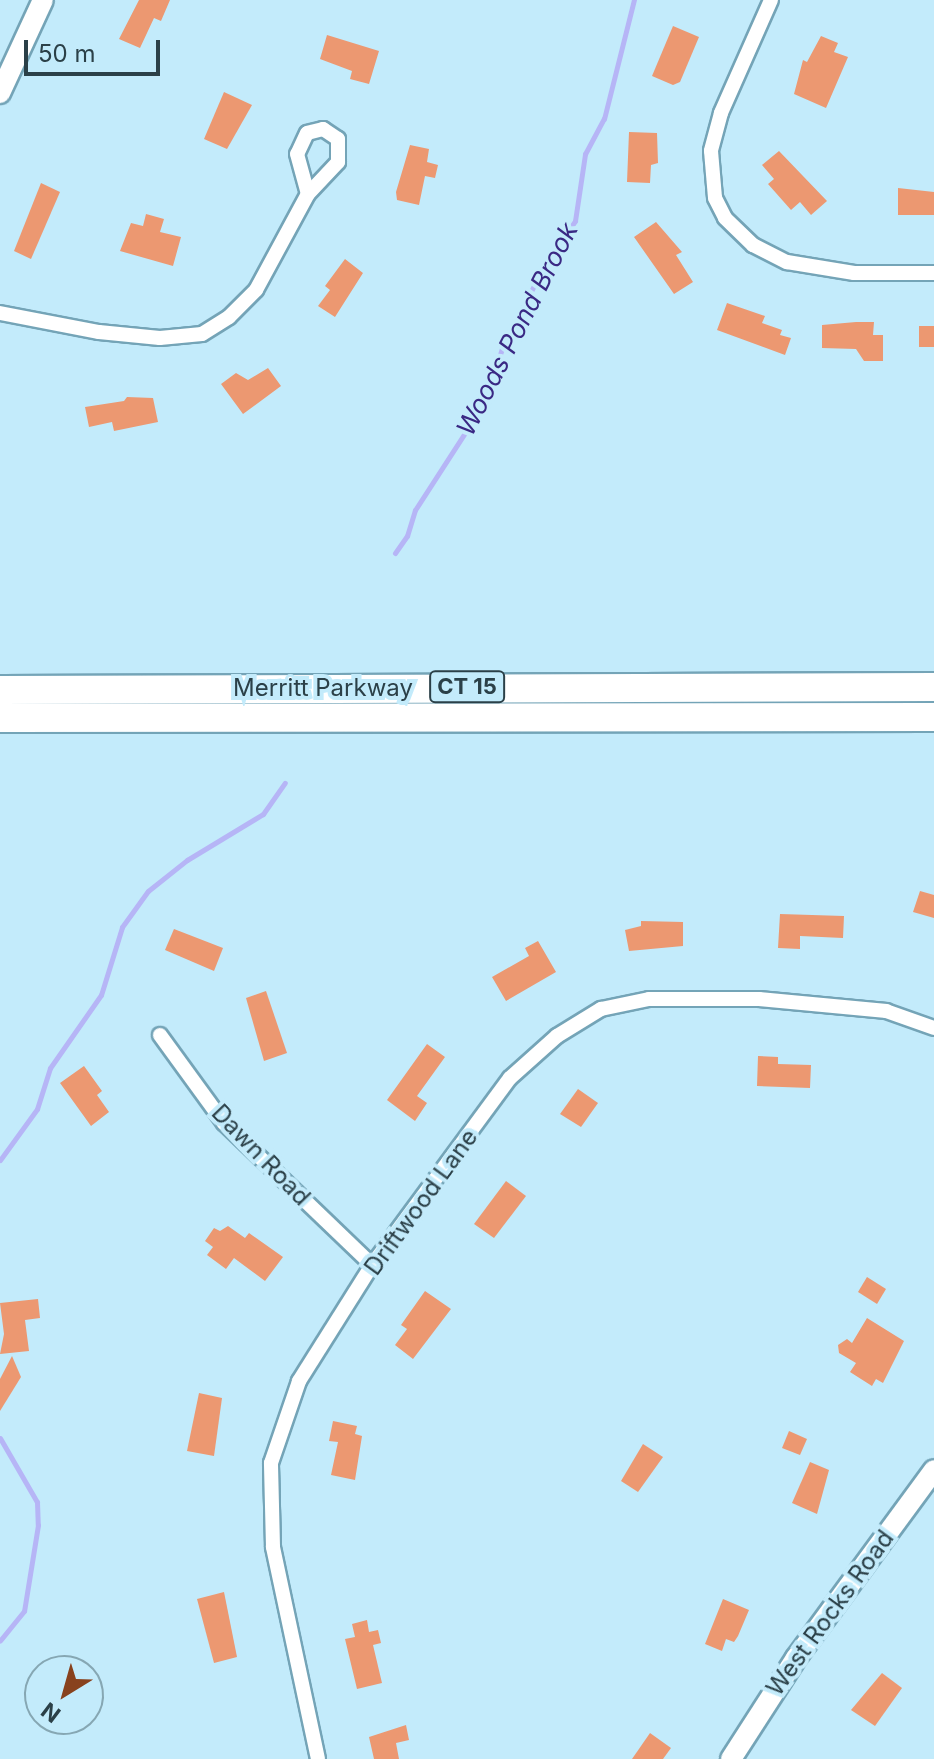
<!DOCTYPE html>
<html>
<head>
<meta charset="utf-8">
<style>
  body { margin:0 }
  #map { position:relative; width:934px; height:1759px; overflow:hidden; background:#c3ebfb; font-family:Inter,sans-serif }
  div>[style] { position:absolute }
  .stream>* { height:5px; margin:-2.5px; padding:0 2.5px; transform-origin:2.5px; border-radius:2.5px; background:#b6b5f6 }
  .building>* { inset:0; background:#ec9871 }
  .roads { filter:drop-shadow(2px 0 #74a4b7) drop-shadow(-2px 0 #74a4b7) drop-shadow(0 2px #74a4b7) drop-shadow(0 -2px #74a4b7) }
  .street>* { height:14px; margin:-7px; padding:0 7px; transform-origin:7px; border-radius:7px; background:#fff }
  .secondary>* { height:20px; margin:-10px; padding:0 10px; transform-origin:10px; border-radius:10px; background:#fff }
  .highway>* { height:28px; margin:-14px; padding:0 14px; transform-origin:14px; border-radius:14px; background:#fff }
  span { translate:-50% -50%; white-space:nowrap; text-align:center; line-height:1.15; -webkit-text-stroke:8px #c3ebfb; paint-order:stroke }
  .shield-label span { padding:2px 6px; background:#c3ebfb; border:2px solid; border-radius:6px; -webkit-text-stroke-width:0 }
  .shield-label { font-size:22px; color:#2b4048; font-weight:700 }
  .street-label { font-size:24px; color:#2b4048 }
  .water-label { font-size:26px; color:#3a2984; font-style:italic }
  .north { position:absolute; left:24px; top:1655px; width:80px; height:80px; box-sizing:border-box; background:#c3ebfb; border:2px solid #86a7b3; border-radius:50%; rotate:217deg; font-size:22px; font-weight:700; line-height:32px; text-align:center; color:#2b4048 }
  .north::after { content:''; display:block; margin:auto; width:28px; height:36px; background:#88421e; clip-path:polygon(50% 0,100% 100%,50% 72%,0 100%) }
  .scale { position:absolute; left:24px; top:40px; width:136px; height:36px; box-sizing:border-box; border:4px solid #2b4048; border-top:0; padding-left:10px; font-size:24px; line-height:28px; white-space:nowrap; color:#2b4048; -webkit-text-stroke:6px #c3ebfb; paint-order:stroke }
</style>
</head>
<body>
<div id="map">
  <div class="stream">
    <i style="left:395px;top:553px;width:21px;rotate:-55deg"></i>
    <i style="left:407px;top:536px;width:27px;rotate:-73deg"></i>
    <i style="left:415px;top:510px;width:129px;rotate:-57.1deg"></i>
    <i style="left:485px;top:402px;width:57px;rotate:-72.5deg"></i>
    <i style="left:502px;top:348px;width:90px;rotate:-62.9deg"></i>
    <i style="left:543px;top:268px;width:57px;rotate:-55.8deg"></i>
    <i style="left:575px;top:221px;width:68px;rotate:-81.5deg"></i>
    <i style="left:585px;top:154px;width:40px;rotate:-62deg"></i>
    <i style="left:604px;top:119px;width:123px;rotate:-75.9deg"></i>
    <i style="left:0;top:1160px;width:63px;rotate:-54deg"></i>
    <i style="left:37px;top:1109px;width:43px;rotate:-72.4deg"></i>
    <i style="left:50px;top:1068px;width:89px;rotate:-55.1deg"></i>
    <i style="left:101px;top:995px;width:71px;rotate:-72.8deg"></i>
    <i style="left:122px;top:927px;width:44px;rotate:-54.2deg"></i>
    <i style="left:148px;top:891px;width:50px;rotate:-38.5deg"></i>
    <i style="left:187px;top:860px;width:89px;rotate:-31.2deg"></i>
    <i style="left:263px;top:814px;width:38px;rotate:-55deg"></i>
    <i style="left:0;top:1438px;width:74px;rotate:60deg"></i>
    <i style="left:37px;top:1502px;width:23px;rotate:88deg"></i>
    <i style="left:38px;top:1525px;width:87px;rotate:99.2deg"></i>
    <i style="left:24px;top:1611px;width:38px;rotate:129deg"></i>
  </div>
  <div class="building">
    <i style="clip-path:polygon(139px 0,170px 0,161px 21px,154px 18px,140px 48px,119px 39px)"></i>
    <i style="clip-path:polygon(673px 26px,699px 37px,680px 82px,673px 85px,652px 76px)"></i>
    <i style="clip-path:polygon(327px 35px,379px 51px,369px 84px,350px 79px,352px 71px,320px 59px)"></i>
    <i style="clip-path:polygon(821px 36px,838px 43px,834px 52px,848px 57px,826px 108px,794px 94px,803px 60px,807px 62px)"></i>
    <i style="clip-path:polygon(224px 92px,252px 105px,227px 149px,204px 139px)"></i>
    <i style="clip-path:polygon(629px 132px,657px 133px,658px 163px,651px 165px,650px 183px,627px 182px)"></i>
    <i style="clip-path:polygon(410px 145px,429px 149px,427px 162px,438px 165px,435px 178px,425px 176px,419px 205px,397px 200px,396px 192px)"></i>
    <i style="clip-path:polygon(779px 151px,827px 201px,811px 215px,800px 202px,791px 210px,768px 184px,774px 179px,762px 165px)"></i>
    <i style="clip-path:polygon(41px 183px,60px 192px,31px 259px,14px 251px)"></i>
    <i style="clip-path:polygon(898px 188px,934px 192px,934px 215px,898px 215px)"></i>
    <i style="clip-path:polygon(146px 214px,164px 219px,160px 232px,181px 237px,173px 266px,120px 251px,131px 223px,143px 226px)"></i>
    <i style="clip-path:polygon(656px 222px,682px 252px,676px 255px,693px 282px,674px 294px,634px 237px)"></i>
    <i style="clip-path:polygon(345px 259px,363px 273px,335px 317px,318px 306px,330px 290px,325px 286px)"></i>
    <i style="clip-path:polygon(727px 303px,765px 316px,762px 323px,782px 330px,780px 335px,791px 338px,785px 355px,717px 330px)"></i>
    <i style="clip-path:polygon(856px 322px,874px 322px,873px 335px,883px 335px,883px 361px,864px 361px,856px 349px,822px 348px,822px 325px)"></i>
    <i style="clip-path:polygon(919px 326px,934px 326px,934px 347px,919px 347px)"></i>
    <i style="clip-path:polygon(268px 368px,281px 386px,243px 414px,221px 384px,236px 373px,248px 380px)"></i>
    <i style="clip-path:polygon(127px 397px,153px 398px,158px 422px,114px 431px,112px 422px,89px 427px,85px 407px,124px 401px)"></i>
    <i style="clip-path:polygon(920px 891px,934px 895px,934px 918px,913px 912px)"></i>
    <i style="clip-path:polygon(780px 914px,844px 916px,843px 938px,800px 936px,800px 949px,778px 948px)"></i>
    <i style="clip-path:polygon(641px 921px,683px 922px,683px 946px,629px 951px,625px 930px,641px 926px)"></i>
    <i style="clip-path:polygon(174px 929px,223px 948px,214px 971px,165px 950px)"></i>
    <i style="clip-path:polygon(538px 941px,556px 972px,506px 1001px,492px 977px,529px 956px,525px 948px)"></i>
    <i style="clip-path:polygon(266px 991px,287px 1053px,264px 1061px,246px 998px)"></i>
    <i style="clip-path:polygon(427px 1044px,445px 1057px,417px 1096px,427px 1103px,415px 1121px,387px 1100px)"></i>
    <i style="clip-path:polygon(758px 1056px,778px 1057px,778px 1064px,811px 1065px,810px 1088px,757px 1086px)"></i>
    <i style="clip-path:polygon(84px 1066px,102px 1091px,97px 1095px,109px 1112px,91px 1126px,60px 1083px)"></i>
    <i style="clip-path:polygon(578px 1089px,598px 1103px,581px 1127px,560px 1114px)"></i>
    <i style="clip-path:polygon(506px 1181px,526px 1196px,494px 1238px,474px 1224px)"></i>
    <i style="clip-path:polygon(228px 1226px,245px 1238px,249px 1233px,283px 1257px,265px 1281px,234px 1258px,226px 1269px,207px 1255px,213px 1247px,205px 1241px,214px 1228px,220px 1231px)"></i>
    <i style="clip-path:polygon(867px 1277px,886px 1289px,877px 1304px,858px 1292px)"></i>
    <i style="clip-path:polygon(425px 1291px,451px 1309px,413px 1359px,395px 1345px,407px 1329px,401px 1325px)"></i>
    <i style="clip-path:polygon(38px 1299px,40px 1318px,25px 1320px,29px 1351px,0 1354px,4px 1334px,0 1303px)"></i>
    <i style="clip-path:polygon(867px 1318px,904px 1341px,883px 1383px,876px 1379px,872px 1386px,850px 1372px,856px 1363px,839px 1353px,838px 1345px,847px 1339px,852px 1343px)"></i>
    <i style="clip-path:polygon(12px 1356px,21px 1377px,0 1411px,0 1379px)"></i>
    <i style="clip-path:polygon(199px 1393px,222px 1398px,214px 1456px,187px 1451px)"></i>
    <i style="clip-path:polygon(333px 1421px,357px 1426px,355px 1434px,362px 1436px,355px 1480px,331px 1475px,338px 1442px,329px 1441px)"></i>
    <i style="clip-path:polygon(789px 1431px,807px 1439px,800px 1455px,782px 1448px)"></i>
    <i style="clip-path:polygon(643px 1444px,663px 1457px,638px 1492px,621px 1481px)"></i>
    <i style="clip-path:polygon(810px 1462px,829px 1470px,817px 1514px,792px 1503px)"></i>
    <i style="clip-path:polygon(224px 1592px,237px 1657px,214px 1663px,197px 1599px)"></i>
    <i style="clip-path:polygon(723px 1599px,749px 1610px,738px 1636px,734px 1642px,726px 1639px,722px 1651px,705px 1644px)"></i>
    <i style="clip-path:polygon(367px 1620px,369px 1632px,378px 1630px,381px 1643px,373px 1645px,382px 1683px,357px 1689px,345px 1639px,355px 1637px,352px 1624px)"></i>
    <i style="clip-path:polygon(882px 1673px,902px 1688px,875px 1726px,851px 1710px)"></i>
    <i style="clip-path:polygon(406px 1725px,409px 1740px,396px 1743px,399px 1759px,374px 1759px,369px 1737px)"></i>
    <i style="clip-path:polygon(650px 1733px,671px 1748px,663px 1759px,632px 1759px)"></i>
  </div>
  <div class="roads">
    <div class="street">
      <i style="left:771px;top:0;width:124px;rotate:113.9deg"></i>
      <i style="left:721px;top:113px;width:39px;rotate:105deg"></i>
      <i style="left:711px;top:151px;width:47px;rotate:85.1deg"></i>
      <i style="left:715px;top:198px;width:22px;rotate:63deg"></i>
      <i style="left:725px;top:218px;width:39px;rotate:44deg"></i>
      <i style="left:753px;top:245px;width:38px;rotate:27deg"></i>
      <i style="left:787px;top:262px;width:68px;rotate:9.3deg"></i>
      <i style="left:854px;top:273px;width:80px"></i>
      <i style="left:0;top:313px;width:101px;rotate:10.9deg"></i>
      <i style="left:99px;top:332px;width:61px;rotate:5.6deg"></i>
      <i style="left:160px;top:338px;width:42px;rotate:-5.4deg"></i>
      <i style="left:202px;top:334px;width:32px;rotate:-32deg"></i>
      <i style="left:229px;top:317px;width:38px;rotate:-45deg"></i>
      <i style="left:256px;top:290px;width:109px;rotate:-61.6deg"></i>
      <i style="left:308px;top:194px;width:44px;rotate:-46.8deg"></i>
      <i style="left:338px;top:162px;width:23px;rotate:-90deg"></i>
      <i style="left:338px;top:139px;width:18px;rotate:-146deg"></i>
      <i style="left:323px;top:129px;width:16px;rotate:166deg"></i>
      <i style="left:307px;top:133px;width:23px;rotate:115deg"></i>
      <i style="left:297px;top:154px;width:41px;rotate:74.6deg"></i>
      <i style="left:160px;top:1035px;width:109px;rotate:54deg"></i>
      <i style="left:224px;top:1123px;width:205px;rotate:43.8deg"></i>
      <i style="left:318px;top:1759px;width:217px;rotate:-102deg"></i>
      <i style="left:273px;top:1547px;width:84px;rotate:-91.4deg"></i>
      <i style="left:271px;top:1463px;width:87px;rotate:-71.1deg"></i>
      <i style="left:299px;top:1381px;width:137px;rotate:-57.8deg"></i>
      <i style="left:372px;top:1265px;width:232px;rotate:-53.6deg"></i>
      <i style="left:510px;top:1078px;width:63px;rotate:-41.8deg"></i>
      <i style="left:557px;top:1036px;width:52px;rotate:-31.5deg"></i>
      <i style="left:601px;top:1009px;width:49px;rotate:-11.8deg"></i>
      <i style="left:649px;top:999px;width:110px"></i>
      <i style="left:759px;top:999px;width:128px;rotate:5.4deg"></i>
      <i style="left:886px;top:1011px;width:51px;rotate:19.5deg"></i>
    </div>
    <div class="secondary">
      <i style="left:0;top:93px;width:102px;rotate:-65.2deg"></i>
      <i style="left:731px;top:1759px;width:120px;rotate:-57.2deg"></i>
      <i style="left:796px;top:1658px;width:233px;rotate:-53.7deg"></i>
    </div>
    <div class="highway">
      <i style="left:0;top:690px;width:934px;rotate:-0.18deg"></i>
      <i style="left:0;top:718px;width:934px;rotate:-0.06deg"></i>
    </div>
  </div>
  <div class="shield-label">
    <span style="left:467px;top:687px">CT 15</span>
  </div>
  <div class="street-label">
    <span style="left:323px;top:688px">Merritt Parkway</span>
    <span style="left:261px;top:1155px;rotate:46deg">Dawn Road</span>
    <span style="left:421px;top:1202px;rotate:-54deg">Driftwood Lane</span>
    <span style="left:830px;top:1613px;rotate:-54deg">West Rocks Road</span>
  </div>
  <div class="water-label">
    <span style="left:517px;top:329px;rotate:-63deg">Woods Pond Brook</span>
  </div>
  <div class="north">N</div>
  <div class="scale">50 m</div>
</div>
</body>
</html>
